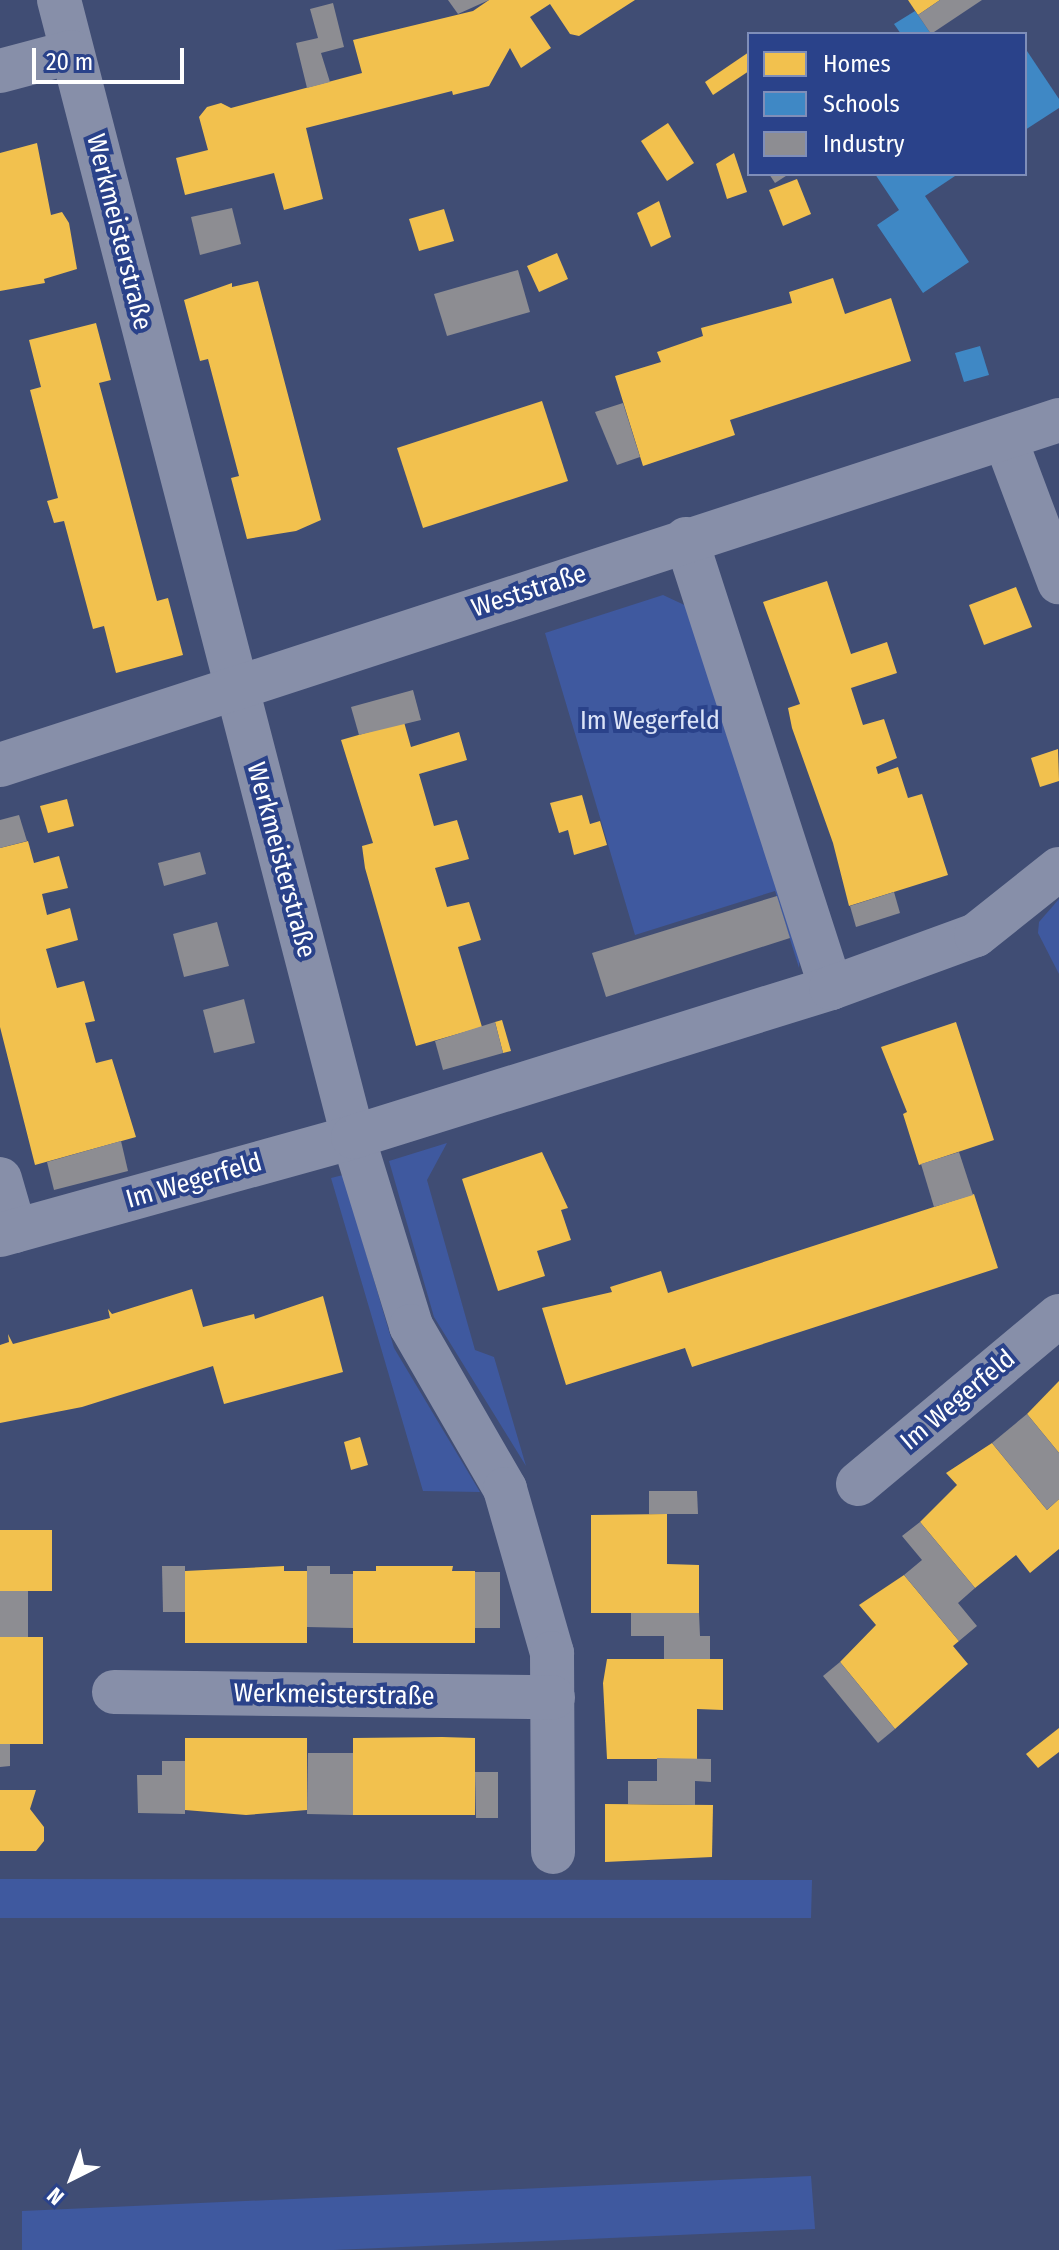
<!DOCTYPE html>
<html>
<head>
<meta charset="utf-8">
<style>
  body { margin:0 }
  #map { position:relative; width:1059px; height:2250px; overflow:hidden; background:#404d74; font-family:"Fira Sans Condensed",sans-serif }
  div>[style] { position:absolute }
  .green>* { inset:0; background:#3f599f }
  .homes>* { inset:0; background:#f2c14e }
  .schools>* { inset:0; background:#3f88c5 }
  .industry>* { inset:0; background:#8d8d92 }
  .minor>* { height:44px; margin:-22px; padding:0 22px; transform-origin:22px; border-radius:22px; background:#878fa9 }
  span { translate:-50% -50%; white-space:nowrap; text-align:center; line-height:1.15; -webkit-text-stroke:8px #2a428a; paint-order:stroke }
  .street-label { font-size:26px; color:#fff }
  .park-label { font-size:26px; color:#dbe3f7 }
  .legend { position:absolute; left:747px; top:32px; width:280px; height:144px; box-sizing:border-box; background:#2a428a; border:2px solid #7f8eb9; margin:0; padding:10px 14px; list-style:none; font-size:24px; color:#fff }
  .legend li { display:flex; align-items:center; gap:16px; height:40px }
  .legend b { width:40px; border:2px solid #7f8eb9 }
  .north { position:absolute; left:32px; top:2138px; width:80px; height:80px; -webkit-text-stroke:6px #2a428a; paint-order:stroke; rotate:222deg; font-size:22px; font-weight:700; line-height:32px; text-align:center; color:#fff }
  .north::after { content:''; display:block; margin:auto; width:28px; height:36px; background:#fff; clip-path:polygon(50% 0,100% 100%,50% 72%,0 100%) }
  .scale { position:absolute; left:32px; top:48px; width:152px; height:36px; box-sizing:border-box; border:4px solid #fff; border-top:0; padding-left:10px; font-size:24px; line-height:28px; white-space:nowrap; color:#fff; -webkit-text-stroke:6px #2a428a; paint-order:stroke }
</style>
</head>
<body>
<div id="map">
  <div class="green">
    <i style="clip-path:polygon(663px 595px,693px 609px,801px 942px,799px 968px,775px 891px,635px 935px,545px 633px)"></i>
    <i style="clip-path:polygon(1059px 899px,1059px 974px,1038px 933px,1039px 922px)"></i>
    <i style="clip-path:polygon(447px 1143px,427px 1180px,475px 1350px,494px 1357px,526px 1466px,434px 1317px,389px 1161px)"></i>
    <i style="clip-path:polygon(343px 1175px,394px 1348px,480px 1492px,423px 1491px,331px 1178px)"></i>
    <i style="clip-path:polygon(0 1879px,812px 1880px,811px 1918px,0 1918px)"></i>
    <i style="clip-path:polygon(811px 2176px,815px 2229px,334px 2250px,22px 2250px,22px 2211px)"></i>
  </div>
  <div class="homes">
    <i style="clip-path:polygon(489px 0,635px 0,579px 36px,570px 34px,550px 4px,530px 17px,551px 48px,521px 68px,510px 48px,489px 86px,453px 95px,452px 91px,306px 128px,323px 199px,284px 210px,274px 173px,185px 195px,176px 158px,208px 150px,199px 117px,207px 107px,221px 103px,231px 108px,362px 73px,353px 40px,473px 11px)"></i>
    <i style="clip-path:polygon(908px 0,940px 0,918px 15px)"></i>
    <i style="clip-path:polygon(749px 52px,749px 71px,713px 95px,705px 82px)"></i>
    <i style="clip-path:polygon(668px 123px,694px 163px,667px 181px,641px 141px)"></i>
    <i style="clip-path:polygon(37px 143px,51px 215px,62px 212px,69px 223px,77px 269px,44px 279px,45px 283px,0 291px,0 153px)"></i>
    <i style="clip-path:polygon(734px 153px,747px 192px,727px 199px,716px 164px)"></i>
    <i style="clip-path:polygon(797px 179px,811px 214px,783px 226px,769px 190px)"></i>
    <i style="clip-path:polygon(659px 201px,671px 237px,651px 247px,637px 213px)"></i>
    <i style="clip-path:polygon(444px 209px,454px 241px,419px 251px,409px 219px)"></i>
    <i style="clip-path:polygon(557px 253px,568px 279px,539px 292px,527px 266px)"></i>
    <i style="clip-path:polygon(833px 278px,845px 314px,891px 298px,911px 361px,730px 420px,735px 435px,643px 466px,615px 376px,661px 362px,657px 352px,703px 336px,701px 328px,792px 303px,789px 292px)"></i>
    <i style="clip-path:polygon(258px 281px,321px 520px,296px 531px,247px 539px,231px 478px,239px 476px,208px 359px,200px 361px,184px 300px,232px 283px,232px 287px)"></i>
    <i style="clip-path:polygon(96px 323px,111px 380px,99px 383px,120px 461px,157px 601px,168px 598px,183px 655px,116px 673px,104px 626px,93px 629px,64px 521px,54px 523px,47px 501px,58px 498px,30px 390px,41px 387px,29px 340px)"></i>
    <i style="clip-path:polygon(542px 401px,568px 481px,423px 528px,397px 448px)"></i>
    <i style="clip-path:polygon(827px 581px,851px 654px,887px 642px,897px 673px,851px 688px,863px 725px,884px 719px,897px 758px,876px 767px,878px 774px,898px 767px,908px 798px,922px 794px,948px 875px,849px 906px,833px 843px,792px 728px,788px 708px,800px 704px,763px 602px)"></i>
    <i style="clip-path:polygon(1016px 587px,1032px 627px,984px 645px,969px 605px)"></i>
    <i style="clip-path:polygon(404px 722px,411px 747px,459px 732px,467px 760px,419px 774px,434px 826px,457px 820px,469px 859px,435px 868px,447px 907px,469px 902px,481px 940px,458px 947px,482px 1027px,416px 1046px,365px 868px,362px 846px,373px 843px,341px 740px)"></i>
    <i style="clip-path:polygon(1058px 749px,1059px 781px,1040px 787px,1031px 758px)"></i>
    <i style="clip-path:polygon(582px 795px,590px 824px,600px 821px,607px 845px,574px 855px,568px 830px,559px 833px,550px 803px)"></i>
    <i style="clip-path:polygon(67px 799px,74px 826px,48px 833px,40px 806px)"></i>
    <i style="clip-path:polygon(28px 841px,34px 863px,59px 856px,68px 888px,42px 894px,47px 915px,70px 908px,78px 940px,46px 949px,57px 988px,84px 981px,95px 1021px,85px 1023px,96px 1063px,112px 1059px,136px 1137px,35px 1165px,0 1027px,0 848px)"></i>
    <i style="clip-path:polygon(502px 1020px,511px 1051px,503px 1053px,495px 1022px)"></i>
    <i style="clip-path:polygon(956px 1022px,994px 1140px,919px 1165px,903px 1114px,907px 1112px,881px 1047px)"></i>
    <i style="clip-path:polygon(542px 1152px,568px 1208px,561px 1210px,571px 1240px,537px 1251px,545px 1276px,498px 1291px,462px 1179px)"></i>
    <i style="clip-path:polygon(974px 1194px,998px 1268px,692px 1367px,685px 1348px,566px 1385px,542px 1308px,612px 1292px,610px 1287px,661px 1271px,668px 1293px)"></i>
    <i style="clip-path:polygon(192px 1289px,203px 1327px,254px 1314px,255px 1319px,323px 1296px,343px 1372px,224px 1404px,213px 1366px,82px 1407px,0 1423px,0 1345px,9px 1342px,8px 1334px,13px 1344px,110px 1318px,108px 1309px,112px 1314px)"></i>
    <i style="clip-path:polygon(1059px 1381px,1059px 1453px,1027px 1414px)"></i>
    <i style="clip-path:polygon(360px 1437px,368px 1465px,351px 1470px,344px 1442px)"></i>
    <i style="clip-path:polygon(992px 1443px,1047px 1510px,1059px 1499px,1059px 1549px,1030px 1573px,1016px 1555px,975px 1588px,920px 1522px,957px 1485px,946px 1473px)"></i>
    <i style="clip-path:polygon(667px 1514px,667px 1564px,699px 1565px,699px 1613px,591px 1613px,591px 1515px)"></i>
    <i style="clip-path:polygon(0 1530px,52px 1530px,52px 1591px,0 1591px)"></i>
    <i style="clip-path:polygon(284px 1566px,284px 1571px,307px 1571px,307px 1643px,185px 1643px,185px 1571px)"></i>
    <i style="clip-path:polygon(376px 1566px,453px 1566px,452px 1571px,475px 1571px,475px 1643px,353px 1643px,353px 1571px,376px 1571px)"></i>
    <i style="clip-path:polygon(904px 1575px,959px 1641px,953px 1646px,968px 1664px,895px 1729px,840px 1662px,876px 1625px,859px 1605px)"></i>
    <i style="clip-path:polygon(0 1637px,43px 1637px,43px 1744px,0 1744px)"></i>
    <i style="clip-path:polygon(607px 1659px,723px 1659px,723px 1710px,697px 1709px,697px 1759px,607px 1759px,603px 1683px)"></i>
    <i style="clip-path:polygon(1059px 1728px,1059px 1752px,1038px 1768px,1026px 1754px)"></i>
    <i style="clip-path:polygon(442px 1737px,475px 1738px,475px 1815px,353px 1815px,353px 1738px)"></i>
    <i style="clip-path:polygon(185px 1738px,307px 1738px,307px 1810px,246px 1815px,185px 1810px)"></i>
    <i style="clip-path:polygon(0 1790px,36px 1790px,30px 1809px,44px 1827px,44px 1841px,36px 1851px,0 1851px)"></i>
    <i style="clip-path:polygon(605px 1804px,713px 1805px,712px 1857px,605px 1862px)"></i>
  </div>
  <div class="schools">
    <i style="clip-path:polygon(915px 11px,918px 15px,931px 34px,901px 34px,894px 24px)"></i>
    <i style="clip-path:polygon(1025px 48px,1059px 99px,1059px 108px,1025px 130px)"></i>
    <i style="clip-path:polygon(875px 174px,958px 174px,925px 196px,969px 262px,923px 293px,877px 225px,899px 210px)"></i>
    <i style="clip-path:polygon(980px 346px,989px 375px,964px 382px,955px 353px)"></i>
  </div>
  <div class="industry">
    <i style="clip-path:polygon(448px 0,489px 0,458px 14px)"></i>
    <i style="clip-path:polygon(940px 0,982px 0,931px 34px,918px 15px)"></i>
    <i style="clip-path:polygon(333px 3px,344px 47px,321px 53px,330px 82px,307px 88px,296px 43px,318px 38px,310px 9px)"></i>
    <i style="clip-path:polygon(769px 174px,789px 174px,775px 183px)"></i>
    <i style="clip-path:polygon(232px 208px,241px 244px,200px 255px,191px 217px)"></i>
    <i style="clip-path:polygon(518px 270px,530px 312px,447px 336px,434px 294px)"></i>
    <i style="clip-path:polygon(623px 403px,640px 457px,617px 465px,595px 412px)"></i>
    <i style="clip-path:polygon(413px 690px,421px 720px,359px 735px,351px 707px)"></i>
    <i style="clip-path:polygon(19px 815px,27px 841px,0 848px,0 820px)"></i>
    <i style="clip-path:polygon(200px 852px,206px 874px,164px 886px,158px 863px)"></i>
    <i style="clip-path:polygon(894px 892px,900px 913px,856px 927px,850px 906px)"></i>
    <i style="clip-path:polygon(777px 896px,790px 938px,606px 997px,592px 953px)"></i>
    <i style="clip-path:polygon(217px 922px,229px 966px,184px 977px,173px 934px)"></i>
    <i style="clip-path:polygon(244px 999px,255px 1043px,214px 1053px,203px 1010px)"></i>
    <i style="clip-path:polygon(495px 1022px,503px 1053px,443px 1070px,435px 1041px)"></i>
    <i style="clip-path:polygon(121px 1141px,128px 1171px,54px 1190px,47px 1162px)"></i>
    <i style="clip-path:polygon(959px 1152px,973px 1195px,934px 1207px,921px 1164px)"></i>
    <i style="clip-path:polygon(1027px 1414px,1059px 1453px,1059px 1499px,1047px 1510px,992px 1443px)"></i>
    <i style="clip-path:polygon(649px 1491px,697px 1491px,698px 1514px,649px 1514px)"></i>
    <i style="clip-path:polygon(920px 1522px,975px 1588px,958px 1603px,977px 1626px,959px 1641px,904px 1575px,922px 1560px,902px 1536px)"></i>
    <i style="clip-path:polygon(162px 1566px,185px 1566px,185px 1612px,163px 1612px)"></i>
    <i style="clip-path:polygon(307px 1566px,330px 1566px,330px 1574px,353px 1574px,353px 1628px,307px 1627px)"></i>
    <i style="clip-path:polygon(475px 1572px,500px 1572px,500px 1628px,475px 1628px)"></i>
    <i style="clip-path:polygon(0 1591px,28px 1591px,28px 1637px,0 1637px)"></i>
    <i style="clip-path:polygon(631px 1613px,699px 1613px,700px 1636px,710px 1636px,710px 1659px,664px 1659px,664px 1636px,631px 1636px)"></i>
    <i style="clip-path:polygon(840px 1662px,895px 1729px,878px 1743px,823px 1676px)"></i>
    <i style="clip-path:polygon(0 1744px,10px 1744px,10px 1766px,0 1767px)"></i>
    <i style="clip-path:polygon(308px 1753px,353px 1753px,353px 1815px,307px 1814px)"></i>
    <i style="clip-path:polygon(657px 1758px,711px 1759px,711px 1782px,695px 1781px,695px 1805px,628px 1804px,628px 1781px,657px 1781px)"></i>
    <i style="clip-path:polygon(162px 1761px,185px 1761px,185px 1814px,138px 1813px,137px 1775px,162px 1775px)"></i>
    <i style="clip-path:polygon(475px 1772px,498px 1772px,498px 1818px,476px 1818px)"></i>
  </div>
  <div class="minor">
    <i style="left:59px;top:0;width:1174px;rotate:75.5deg"></i>
    <i style="left:353px;top:1137px;width:198px;rotate:72.9deg"></i>
    <i style="left:411px;top:1326px;width:188px;rotate:60deg"></i>
    <i style="left:505px;top:1489px;width:171px;rotate:74deg"></i>
    <i style="left:552px;top:1653px;width:199px;rotate:89.7deg"></i>
    <i style="left:0;top:71px;width:74px;rotate:-14.8deg"></i>
    <i style="left:1006px;top:441px;width:151px;rotate:69.4deg"></i>
    <i style="left:686px;top:539px;width:472px;rotate:72.1deg"></i>
    <i style="left:0;top:765px;width:1114px;rotate:-18.04deg"></i>
    <i style="left:0;top:1179px;width:54px;rotate:73.9deg"></i>
    <i style="left:0;top:1235px;width:366px;rotate:-15.5deg"></i>
    <i style="left:353px;top:1137px;width:501px;rotate:-17.31deg"></i>
    <i style="left:831px;top:988px;width:154px;rotate:-20.1deg"></i>
    <i style="left:976px;top:935px;width:106px;rotate:-38.5deg"></i>
    <i style="left:858px;top:1484px;width:262px;rotate:-39.9deg"></i>
    <i style="left:114px;top:1692px;width:439px;rotate:0.7deg"></i>
  </div>
  <div class="street-label">
    <span style="left:119px;top:232px;rotate:76deg">Werkmeisterstraße</span>
    <span style="left:529px;top:591px;rotate:-18deg">Weststraße</span>
    <span style="left:281px;top:860px;rotate:75deg">Werkmeisterstraße</span>
    <span style="left:194px;top:1181px;rotate:-16deg">Im Wegerfeld</span>
    <span style="left:958px;top:1400px;rotate:-40deg">Im Wegerfeld</span>
    <span style="left:334px;top:1695px;rotate:1deg">Werkmeisterstraße</span>
  </div>
  <div class="park-label">
    <span style="left:650px;top:721px">Im Wegerfeld</span>
  </div>
  <ul class="legend">
  <li><b style="height:22px;background:#f2c14e"></b>Homes</li>
  <li><b style="height:22px;background:#3f88c5"></b>Schools</li>
  <li><b style="height:22px;background:#8d8d92"></b>Industry</li>
  </ul>
  <div class="north">N</div>
  <div class="scale">20 m</div>
</div>
</body>
</html>
